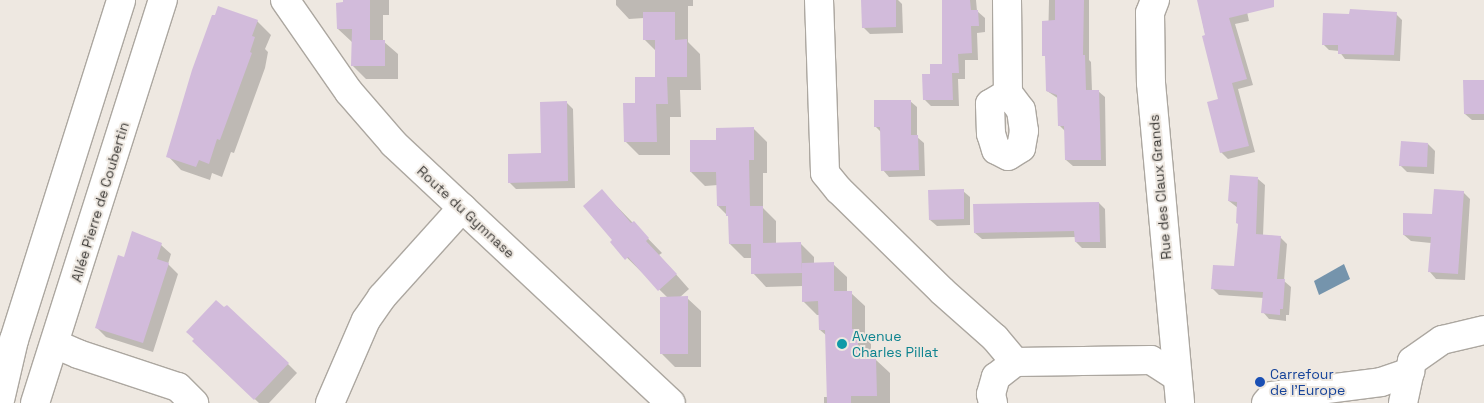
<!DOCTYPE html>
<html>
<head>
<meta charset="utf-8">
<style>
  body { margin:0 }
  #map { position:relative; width:1484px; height:403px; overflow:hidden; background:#eee8e1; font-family:"Space Grotesk",sans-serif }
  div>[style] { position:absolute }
  .water>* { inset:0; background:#7594ac }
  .shadow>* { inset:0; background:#0003 }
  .building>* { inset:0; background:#d2bbdb }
  .roads { filter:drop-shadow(1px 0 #aca7a0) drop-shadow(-1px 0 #aca7a0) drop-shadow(0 1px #aca7a0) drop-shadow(0 -1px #aca7a0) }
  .minor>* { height:28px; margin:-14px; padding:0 14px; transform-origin:14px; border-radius:14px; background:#fff }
  .dots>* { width:14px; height:14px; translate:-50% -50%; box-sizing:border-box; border:2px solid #eee8e1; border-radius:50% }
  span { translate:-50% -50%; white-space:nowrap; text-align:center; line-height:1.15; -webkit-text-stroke:4px #eee8e1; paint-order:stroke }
  .street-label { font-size:14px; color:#3c3a37 }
  .culture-label { font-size:14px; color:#0d838f }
  .left { translate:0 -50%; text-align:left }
  .transit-label { font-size:14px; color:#164399 }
</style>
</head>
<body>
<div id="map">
  <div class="water">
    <i style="clip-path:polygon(1344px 264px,1350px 279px,1319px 295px,1314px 281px)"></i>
  </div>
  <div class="shadow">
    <i style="clip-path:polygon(344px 0,389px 0,389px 15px,383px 15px,383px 41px,398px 54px,398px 79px,366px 79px,352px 65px,352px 42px,338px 29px)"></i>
    <i style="clip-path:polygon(616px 0,693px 0,693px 6px,688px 6px,688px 42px,700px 54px,701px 90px,680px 90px,681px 117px,670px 117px,670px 155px,639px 155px,625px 141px,636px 104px,657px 78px,656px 51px,644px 39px,644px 18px,629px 19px,616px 5px)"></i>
    <i style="clip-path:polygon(862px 0,898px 0,902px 4px,903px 33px,870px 34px,863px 27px)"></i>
    <i style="clip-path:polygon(942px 0,976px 0,977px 11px,985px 18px,985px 32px,977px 33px,978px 60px,965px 60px,965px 79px,958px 79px,959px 106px,931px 106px,925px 100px,931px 75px,943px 66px)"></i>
    <i style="clip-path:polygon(1049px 0,1089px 0,1089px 60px,1091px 62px,1092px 91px,1098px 91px,1105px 97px,1106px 166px,1073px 166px,1066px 160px,1066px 132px,1059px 125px,1059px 99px,1047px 91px)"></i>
    <i style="clip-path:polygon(1198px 0,1269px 0,1247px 12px,1249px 21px,1235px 24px,1253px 85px,1238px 89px,1255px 152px,1228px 159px,1221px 152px,1219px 100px)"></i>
    <i style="clip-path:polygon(1396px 14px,1402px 20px,1400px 61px,1345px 59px,1339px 51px,1329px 50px,1323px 44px)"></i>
    <i style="clip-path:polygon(257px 21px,271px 35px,265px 49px,268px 52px,265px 68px,234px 153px,231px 152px,222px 177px,212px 173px,210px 180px,181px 170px,168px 156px)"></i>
    <i style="clip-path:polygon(1484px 82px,1484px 120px,1472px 120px,1465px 114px)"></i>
    <i style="clip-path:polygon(910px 101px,917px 107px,917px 137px,924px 143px,925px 176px,889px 177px,883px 170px,882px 133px,875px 126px)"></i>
    <i style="clip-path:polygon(566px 102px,573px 109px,575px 188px,516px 189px,509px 182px,543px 154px)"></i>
    <i style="clip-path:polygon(753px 128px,767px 142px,767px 173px,763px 173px,763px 208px,776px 221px,776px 244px,800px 243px,814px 257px,814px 264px,833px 264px,847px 277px,847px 293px,851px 293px,865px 306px,865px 338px,871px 344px,871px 360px,876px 360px,890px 373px,890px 403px,824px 403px,824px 397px,828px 397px,827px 336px,820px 330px,820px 315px,817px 315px,803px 301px,803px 286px,766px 287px,753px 273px,752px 258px,744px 258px,730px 244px,730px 218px,718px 206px,718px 185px,705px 186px,691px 172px,717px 141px)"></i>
    <i style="clip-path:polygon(1428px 144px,1435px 151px,1434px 174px,1407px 172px,1400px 165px)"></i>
    <i style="clip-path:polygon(1258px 179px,1265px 185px,1263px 236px,1280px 237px,1287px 244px,1284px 281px,1291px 287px,1289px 315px,1286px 315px,1286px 321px,1269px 319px,1263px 312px,1264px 298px,1219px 295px,1212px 288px,1235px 268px,1239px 225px,1238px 208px,1229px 201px)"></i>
    <i style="clip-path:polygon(602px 191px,662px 253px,659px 255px,689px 289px,679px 298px,687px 298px,701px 311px,701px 367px,675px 367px,662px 354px,668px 298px,611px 242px,614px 240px)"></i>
    <i style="clip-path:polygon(963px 191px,970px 197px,970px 225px,937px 226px,930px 220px)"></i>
    <i style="clip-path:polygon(1463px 192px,1470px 199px,1465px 280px,1436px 279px,1430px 272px,1431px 243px,1411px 241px,1404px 235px,1433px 216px)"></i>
    <i style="clip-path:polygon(1099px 203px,1105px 209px,1106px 248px,1082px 248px,1076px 242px,1076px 237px,982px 239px,975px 233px)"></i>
    <i style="clip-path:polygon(161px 245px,171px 254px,168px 264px,178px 274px,153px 352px,106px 337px,97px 328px,125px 259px)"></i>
    <i style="clip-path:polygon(203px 351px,288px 364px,297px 373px,269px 403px,259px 403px)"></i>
  </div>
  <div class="building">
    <i style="clip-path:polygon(343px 0,370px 0,370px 40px,385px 40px,385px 66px,351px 66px,352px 29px,337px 29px,336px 3px,343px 2px)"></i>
    <i style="clip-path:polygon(861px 0,896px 0,896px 27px,862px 28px)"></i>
    <i style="clip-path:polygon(942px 0,970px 0,971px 10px,978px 10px,979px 26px,971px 26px,972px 53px,958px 54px,959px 73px,952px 73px,953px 100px,923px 100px,922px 74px,930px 74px,930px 64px,942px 64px)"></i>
    <i style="clip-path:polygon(1055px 0,1084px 0,1083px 55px,1085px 55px,1086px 90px,1099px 90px,1101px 160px,1065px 160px,1064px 126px,1058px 126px,1057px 95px,1046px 91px,1045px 56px,1042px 56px,1042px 21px,1055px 20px)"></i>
    <i style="clip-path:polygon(1197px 0,1274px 0,1274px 7px,1229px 18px,1247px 79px,1232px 83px,1249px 146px,1220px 153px,1207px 102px,1218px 99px,1202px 36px,1205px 35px)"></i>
    <i style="clip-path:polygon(218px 6px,258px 20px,252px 36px,255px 37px,250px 52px,252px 53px,220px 140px,217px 139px,209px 164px,199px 160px,196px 167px,166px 157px,192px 70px,212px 15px,215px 15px)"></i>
    <i style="clip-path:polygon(1350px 9px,1397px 12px,1394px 55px,1338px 54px,1338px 45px,1322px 45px,1323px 13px,1349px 14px)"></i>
    <i style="clip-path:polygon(643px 12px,675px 12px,675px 40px,687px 39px,687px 77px,667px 77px,668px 104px,656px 104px,657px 142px,624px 142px,623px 103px,635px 103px,635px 77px,655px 77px,655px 40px,643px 40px)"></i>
    <i style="clip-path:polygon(1463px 80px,1484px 80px,1484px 114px,1464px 114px)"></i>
    <i style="clip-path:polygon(874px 100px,911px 100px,911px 135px,918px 135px,919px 170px,881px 171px,880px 127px,874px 127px)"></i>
    <i style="clip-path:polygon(567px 101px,568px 181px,508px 183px,508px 154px,541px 153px,540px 102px)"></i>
    <i style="clip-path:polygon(754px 127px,754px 160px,749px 160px,750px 206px,763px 206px,763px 243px,801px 242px,802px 273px,751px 274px,751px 244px,729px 244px,728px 216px,726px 216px,726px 206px,717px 206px,716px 172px,690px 172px,690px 140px,716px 140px,716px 128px)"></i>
    <i style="clip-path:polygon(1401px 141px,1428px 143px,1427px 167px,1399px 166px)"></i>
    <i style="clip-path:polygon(1230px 175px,1258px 177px,1256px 234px,1281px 236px,1277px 279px,1285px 279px,1283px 309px,1280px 309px,1280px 315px,1261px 313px,1263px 292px,1211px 289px,1213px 265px,1234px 266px,1238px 224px,1236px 223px,1237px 202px,1228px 201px)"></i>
    <i style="clip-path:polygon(602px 189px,631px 223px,634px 221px,649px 238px,646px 241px,677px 274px,658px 291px,628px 257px,625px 260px,610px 242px,612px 240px,583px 206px)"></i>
    <i style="clip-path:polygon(964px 189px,964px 219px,929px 220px,928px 190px)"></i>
    <i style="clip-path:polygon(1434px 189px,1464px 191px,1458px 274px,1428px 272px,1431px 237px,1403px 235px,1403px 213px,1432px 214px)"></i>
    <i style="clip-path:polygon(1099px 202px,1100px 242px,1075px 242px,1074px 231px,974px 233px,973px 204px)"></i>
    <i style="clip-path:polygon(132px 231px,162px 243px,157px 259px,169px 263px,143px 343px,95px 328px,118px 255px,124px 257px)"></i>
    <i style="clip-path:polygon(834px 262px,834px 291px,852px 291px,852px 329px,858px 329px,858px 359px,876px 358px,877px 396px,851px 396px,851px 403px,827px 403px,825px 330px,819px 330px,818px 301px,802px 302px,802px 263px)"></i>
    <i style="clip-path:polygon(688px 296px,688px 354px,660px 354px,660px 297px)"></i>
    <i style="clip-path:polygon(216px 300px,224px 307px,227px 305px,289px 363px,254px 400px,192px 341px,194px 339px,186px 332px)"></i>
  </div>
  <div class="roads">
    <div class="minor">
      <i style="left:285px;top:0;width:112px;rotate:55.2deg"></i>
      <i style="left:349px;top:92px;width:69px;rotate:49.1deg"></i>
      <i style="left:394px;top:144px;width:379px;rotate:43.1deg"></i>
      <i style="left:819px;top:0;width:173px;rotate:88deg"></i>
      <i style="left:825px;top:173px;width:22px;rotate:51deg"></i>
      <i style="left:839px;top:190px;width:144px;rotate:44.4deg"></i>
      <i style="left:942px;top:291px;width:71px;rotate:41.6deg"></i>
      <i style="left:995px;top:338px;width:31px;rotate:50deg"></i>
      <i style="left:1007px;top:0;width:93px;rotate:89.4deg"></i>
      <i style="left:1008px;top:93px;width:21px;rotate:53deg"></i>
      <i style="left:1021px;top:110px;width:21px;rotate:82deg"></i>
      <i style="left:1024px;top:131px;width:17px;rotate:100deg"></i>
      <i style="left:1021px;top:148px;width:15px;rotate:148deg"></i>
      <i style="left:1008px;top:156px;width:13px;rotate:-153deg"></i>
      <i style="left:996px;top:150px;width:17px;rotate:-107deg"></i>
      <i style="left:991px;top:134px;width:30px;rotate:-92deg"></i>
      <i style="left:990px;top:104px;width:21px;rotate:-31deg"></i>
      <i style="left:1155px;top:0;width:14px;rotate:111deg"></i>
      <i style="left:1150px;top:13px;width:70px;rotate:89.2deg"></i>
      <i style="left:1151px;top:83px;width:321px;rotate:84.8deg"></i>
      <i style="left:55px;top:344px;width:25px;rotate:23deg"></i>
      <i style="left:78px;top:354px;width:105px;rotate:18.3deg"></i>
      <i style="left:178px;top:387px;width:23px;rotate:45deg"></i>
      <i style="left:0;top:400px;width:62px;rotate:-76.9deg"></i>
      <i style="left:14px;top:340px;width:356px;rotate:-72.5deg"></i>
      <i style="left:35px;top:403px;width:423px;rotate:-72.4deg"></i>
      <i style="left:330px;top:403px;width:90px;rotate:-66.6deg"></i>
      <i style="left:366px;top:320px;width:28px;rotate:-55deg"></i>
      <i style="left:382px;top:297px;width:120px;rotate:-48deg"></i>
      <i style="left:993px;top:403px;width:9px;rotate:-103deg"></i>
      <i style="left:991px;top:394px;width:18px;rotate:-74deg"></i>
      <i style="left:996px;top:377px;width:24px;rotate:-38deg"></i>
      <i style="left:1015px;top:362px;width:136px;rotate:-0.8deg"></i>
      <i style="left:1151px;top:360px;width:30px;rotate:33deg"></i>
      <i style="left:1266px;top:403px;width:9px;rotate:-49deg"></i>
      <i style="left:1272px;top:396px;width:110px;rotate:-7.3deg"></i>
      <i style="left:1381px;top:382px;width:31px;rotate:-19deg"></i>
      <i style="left:1403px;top:403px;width:43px;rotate:-77.9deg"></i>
      <i style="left:1412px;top:361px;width:37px;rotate:-35deg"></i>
      <i style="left:1442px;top:340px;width:43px;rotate:-13.4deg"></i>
    </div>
  </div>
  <div class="dots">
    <i style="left:842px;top:344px;background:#0f9aa8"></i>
    <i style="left:1260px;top:382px;background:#1a4fb4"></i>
  </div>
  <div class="street-label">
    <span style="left:1160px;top:187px;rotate:-95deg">Rue des Claux Grands</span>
    <span style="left:100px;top:202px;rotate:-73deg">Allée Pierre de Coubertin</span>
    <span style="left:466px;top:212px;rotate:43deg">Route du Gymnase</span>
  </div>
  <div class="culture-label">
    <span class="left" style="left:852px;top:344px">Avenue<br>Charles Pillat</span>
  </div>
  <div class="transit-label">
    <span class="left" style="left:1270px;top:382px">Carrefour<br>de l'Europe</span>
  </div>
</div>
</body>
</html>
